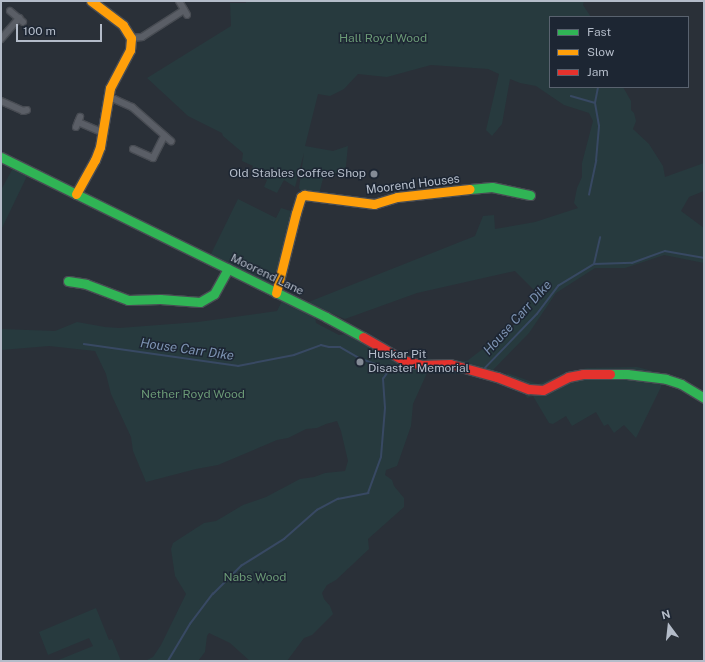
<!DOCTYPE html>
<html>
<head>
<meta charset="utf-8">
<style>
  body { margin:0 }
  #map { position:relative; width:705px; height:662px; overflow:hidden; background:#2a3038; font-family:"Public Sans",sans-serif }
  div>[style] { position:absolute }
  .green>* { inset:0; background:#273a3e }
  .stream>* { height:1.5px; margin:-0.75px; padding:0 0.75px; transform-origin:0.75px; border-radius:0.75px; background:#384963 }
  .roads { filter:drop-shadow(1px 0 #484c53) drop-shadow(-1px 0 #484c53) drop-shadow(0 1px #484c53) drop-shadow(0 -1px #484c53) }
  .street>* { height:6px; margin:-3px; padding:0 3px; transform-origin:3px; border-radius:3px; background:#5a5e66 }
  .fast>* { height:9px; margin:-4.5px; padding:0 4.5px; transform-origin:4.5px; border-radius:4.5px; background:#30b455 }
  .slow>* { height:9px; margin:-4.5px; padding:0 4.5px; transform-origin:4.5px; border-radius:4.5px; background:#ff9f0a }
  .jam>* { height:9px; margin:-4.5px; padding:0 4.5px; transform-origin:4.5px; border-radius:4.5px; background:#e5322d }
  .dots>* { width:11px; height:11px; translate:-50% -50%; box-sizing:border-box; border:2px solid #1d2633; border-radius:50% }
  span { translate:-50% -50%; white-space:nowrap; text-align:center; line-height:1.15; -webkit-text-stroke:3px #1d2633; paint-order:stroke }
  .park-label { font-size:12px; color:#6b9a76 }
  .poi-label { font-size:12px; color:#b4bcc9 }
  .right { translate:-100% -50%; text-align:right }
  .left { translate:0 -50%; text-align:left }
  .street-label { font-size:12px; color:#b4bcc9 }
  .water-label { font-size:13px; color:#7c92b1; font-style:italic }
  .frame { position:absolute; inset:0; border:2px solid #b4bcc9; pointer-events:none }
  .legend { position:absolute; left:549px; top:16px; width:140px; height:72px; box-sizing:border-box; background:#1d2633; border:1px solid #59626f; margin:0; padding:5px 7px; list-style:none; font-size:12px; color:#b4bcc9 }
  .legend li { display:flex; align-items:center; gap:8px; height:20px }
  .legend b { width:20px; border:1px solid #59626f }
  .north { position:absolute; left:649px; top:606px; width:40px; height:40px; -webkit-text-stroke:3px #1d2633; paint-order:stroke; rotate:345deg; font-size:11px; font-weight:700; line-height:16px; text-align:center; color:#b4bcc9 }
  .north::after { content:''; display:block; margin:auto; width:14px; height:18px; background:#b4bcc9; clip-path:polygon(50% 0,100% 100%,50% 72%,0 100%) }
  .scale { position:absolute; left:16px; top:24px; width:86px; height:18px; box-sizing:border-box; border:2px solid #b4bcc9; border-top:0; padding-left:5px; font-size:12px; line-height:14px; white-space:nowrap; color:#b4bcc9; -webkit-text-stroke:3px #1d2633; paint-order:stroke }
</style>
</head>
<body>
<div id="map">
  <div class="green">
    <i style="clip-path:polygon(246px 1px,584px 1px,583px 5px,591px 17px,550px 17px,550px 87px,623px 87px,631px 101px,631px 110px,634px 113px,636px 121px,633px 129px,649px 144px,663px 166px,665px 177px,704px 163px,704px 191px,689px 197px,681px 211px,704px 228px,704px 263px,664px 255px,625px 268px,595px 268px,556px 293px,529px 333px,491px 372px,470px 374px,427px 373px,413px 404px,411px 426px,397px 466px,386px 470px,385px 475px,392px 480px,394px 486px,404px 498px,404px 507px,368px 539px,369px 549px,336px 580px,327px 585px,322px 593px,324px 599px,330px 606px,333px 614px,312px 635px,304px 638px,287px 661px,250px 661px,230px 643px,209px 633px,207px 636px,205px 652px,198px 661px,145px 661px,153px 657px,161px 645px,186px 594px,175px 576px,171px 549px,173px 543px,204px 523px,216px 521px,243px 505px,266px 497px,300px 479px,314px 477px,325px 473px,345px 471px,348px 461px,341px 431px,337px 421px,326px 424px,317px 428px,306px 429px,288px 438px,277px 440px,218px 465px,196px 469px,146px 482px,133px 451px,131px 437px,111px 394px,106px 374px,95px 351px,49px 346px,1px 350px,1px 329px,55px 331px,77px 322px,105px 327px,119px 328px,198px 322px,277px 311px,282px 301px,315px 316px,316px 323px,339px 335px,346px 334px,400px 365px,427px 372px,417px 358px,467px 361px,519px 321px,535px 291px,515px 271px,417px 293px,345px 319px,306px 303px,475px 236px,483px 216px,494px 215px,495px 229px,535px 222px,578px 208px,574px 203px,577px 188px,582px 177px,582px 163px,593px 121px,589px 113px,564px 105px,536px 86px,520px 83px,510px 79px,502px 124px,492px 136px,486px 130px,499px 74px,488px 69px,431px 65px,387px 77px,358px 74px,344px 89px,330px 96px,318px 94px,305px 146px,333px 151px,348px 146px,345px 175px,325px 171px,319px 194px,301px 191px,299px 188px,304px 153px,295px 187px,284px 180px,277px 193px,264px 187px,267px 180px,251px 172px,253px 166px,242px 161px,243px 153px,223px 136px,222px 133px,188px 116px,147px 78px,231px 26px,230px 3px,246px 3px)"></i>
    <i style="clip-path:polygon(13px 168px,27px 176px,1px 230px,1px 190px)"></i>
    <i style="clip-path:polygon(238px 199px,276px 218px,281px 208px,294px 212px,274px 287px,210px 256px)"></i>
    <i style="clip-path:polygon(637px 367px,664px 374px,661px 387px,636px 438px,624px 425px,614px 433px,608px 424px,604px 426px,596px 412px,572px 426px,566px 416px,553px 424px,549px 423px,533px 396px,527px 398px,524px 392px,509px 385px,507px 373px,538px 384px,566px 373px,587px 368px)"></i>
    <i style="clip-path:polygon(96px 608px,109px 640px,112px 639px,121px 661px,56px 661px,93px 646px,89px 638px,48px 655px,39px 632px)"></i>
  </div>
  <div class="stream">
    <i style="left:571px;top:96px;width:25px;rotate:16deg"></i>
    <i style="left:589px;top:195px;width:35px;rotate:-78deg"></i>
    <i style="left:596px;top:161px;width:35px;rotate:-85deg"></i>
    <i style="left:599px;top:126px;width:23px;rotate:-100deg"></i>
    <i style="left:595px;top:103px;width:16px;rotate:-79deg"></i>
    <i style="left:594px;top:264px;width:27px;rotate:-77deg"></i>
    <i style="left:84px;top:344px;width:156px;rotate:8.1deg"></i>
    <i style="left:238px;top:366px;width:57px;rotate:-11.1deg"></i>
    <i style="left:294px;top:355px;width:29px;rotate:-20deg"></i>
    <i style="left:321px;top:345px;width:8px;rotate:14deg"></i>
    <i style="left:329px;top:347px;width:11px"></i>
    <i style="left:340px;top:347px;width:22px;rotate:30deg"></i>
    <i style="left:359px;top:358px;width:33px;rotate:20deg"></i>
    <i style="left:390px;top:369px;width:31px"></i>
    <i style="left:424px;top:369px;width:38px;rotate:5deg"></i>
    <i style="left:484px;top:369px;width:76px;rotate:-46.1deg"></i>
    <i style="left:537px;top:314px;width:35px;rotate:-53deg"></i>
    <i style="left:558px;top:286px;width:42px;rotate:-31.4deg"></i>
    <i style="left:594px;top:264px;width:38px;rotate:-2deg"></i>
    <i style="left:632px;top:263px;width:35px;rotate:-20deg"></i>
    <i style="left:665px;top:251px;width:40px;rotate:10deg"></i>
    <i style="left:168px;top:661px;width:43px;rotate:-59.3deg"></i>
    <i style="left:190px;top:624px;width:38px;rotate:-53deg"></i>
    <i style="left:213px;top:594px;width:40px;rotate:-45deg"></i>
    <i style="left:241px;top:566px;width:51px;rotate:-32.1deg"></i>
    <i style="left:284px;top:539px;width:44px;rotate:-41.3deg"></i>
    <i style="left:317px;top:510px;width:24px;rotate:-28deg"></i>
    <i style="left:338px;top:499px;width:31px;rotate:-11deg"></i>
    <i style="left:368px;top:493px;width:38px;rotate:-70deg"></i>
    <i style="left:381px;top:457px;width:49px;rotate:-85.3deg"></i>
    <i style="left:385px;top:408px;width:29px;rotate:-94deg"></i>
    <i style="left:383px;top:379px;width:12px;rotate:-55deg"></i>
  </div>
  <div class="roads">
    <div class="street">
      <i style="left:179px;top:1px;width:16px;rotate:60deg"></i>
      <i style="left:10px;top:11px;width:17px;rotate:40deg"></i>
      <i style="left:131px;top:38px;width:11px;rotate:-5deg"></i>
      <i style="left:142px;top:37px;width:50px;rotate:-32.7deg"></i>
      <i style="left:1px;top:39px;width:28px;rotate:-49deg"></i>
      <i style="left:108px;top:99px;width:6px"></i>
      <i style="left:114px;top:99px;width:20px;rotate:24deg"></i>
      <i style="left:132px;top:107px;width:52px;rotate:41.1deg"></i>
      <i style="left:1px;top:101px;width:24px;rotate:24deg"></i>
      <i style="left:23px;top:111px;width:4px;rotate:-14deg"></i>
      <i style="left:78px;top:122px;width:26px;rotate:23deg"></i>
      <i style="left:76px;top:127px;width:11px;rotate:-68deg"></i>
      <i style="left:133px;top:149px;width:22px;rotate:24deg"></i>
      <i style="left:153px;top:158px;width:25px;rotate:-63deg"></i>
    </div>
    <div class="fast">
      <i style="left:1px;top:157px;width:362px;rotate:26.2deg"></i>
      <i style="left:326px;top:317px;width:42px;rotate:28.4deg"></i>
      <i style="left:470px;top:189px;width:22px;rotate:-5deg"></i>
      <i style="left:492px;top:187px;width:39px;rotate:12deg"></i>
      <i style="left:68px;top:281px;width:18px;rotate:9deg"></i>
      <i style="left:86px;top:284px;width:45px;rotate:20.9deg"></i>
      <i style="left:128px;top:300px;width:32px;rotate:-2deg"></i>
      <i style="left:160px;top:299px;width:40px;rotate:4.3deg"></i>
      <i style="left:200px;top:302px;width:16px;rotate:-30deg"></i>
      <i style="left:214px;top:294px;width:29px;rotate:-61deg"></i>
      <i style="left:610px;top:374px;width:17px"></i>
      <i style="left:627px;top:374px;width:39px;rotate:7deg"></i>
      <i style="left:666px;top:379px;width:16px;rotate:18deg"></i>
      <i style="left:681px;top:384px;width:27px;rotate:31deg"></i>
    </div>
    <div class="slow">
      <i style="left:76px;top:194px;width:39px;rotate:-61deg"></i>
      <i style="left:95px;top:160px;width:14px;rotate:-69deg"></i>
      <i style="left:100px;top:147px;width:60px;rotate:-80.4deg"></i>
      <i style="left:110px;top:88px;width:43px;rotate:-62.2deg"></i>
      <i style="left:130px;top:50px;width:12px;rotate:-85deg"></i>
      <i style="left:131px;top:38px;width:15px;rotate:-122deg"></i>
      <i style="left:123px;top:25px;width:40px;rotate:-143deg"></i>
      <i style="left:276px;top:293px;width:82px;rotate:-76deg"></i>
      <i style="left:296px;top:213px;width:17px;rotate:-73deg"></i>
      <i style="left:301px;top:197px;width:4px;rotate:-34deg"></i>
      <i style="left:304px;top:195px;width:71px;rotate:7.3deg"></i>
      <i style="left:374px;top:204px;width:24px;rotate:-17deg"></i>
      <i style="left:397px;top:197px;width:73px;rotate:-6.3deg"></i>
    </div>
    <div class="jam">
      <i style="left:363px;top:337px;width:46px;rotate:29.9deg"></i>
      <i style="left:403px;top:360px;width:20px;rotate:15deg"></i>
      <i style="left:422px;top:365px;width:28px;rotate:-2deg"></i>
      <i style="left:450px;top:364px;width:49px;rotate:15.5deg"></i>
      <i style="left:497px;top:377px;width:34px;rotate:21deg"></i>
      <i style="left:529px;top:389px;width:14px;rotate:4deg"></i>
      <i style="left:543px;top:390px;width:28px;rotate:-27deg"></i>
      <i style="left:568px;top:377px;width:15px;rotate:-11deg"></i>
      <i style="left:583px;top:374px;width:27px"></i>
    </div>
  </div>
  <div class="dots">
    <i style="left:374px;top:174px;background:#848b96"></i>
    <i style="left:360px;top:362px;background:#848b96"></i>
  </div>
  <div class="park-label">
    <span style="left:383px;top:39px">Hall Royd Wood</span>
    <span style="left:193px;top:395px">Nether Royd Wood</span>
    <span style="left:255px;top:578px">Nabs Wood</span>
  </div>
  <div class="poi-label">
    <span class="right" style="left:366px;top:174px">Old Stables Coffee Shop</span>
    <span class="left" style="left:368px;top:362px">Huskar Pit<br>Disaster Memorial</span>
  </div>
  <div class="street-label">
    <span style="left:413px;top:185px;rotate:-7deg">Moorend Houses</span>
    <span style="left:267px;top:275px;rotate:26deg">Moorend Lane</span>
  </div>
  <div class="water-label">
    <span style="left:518px;top:318px;rotate:-48deg">House Carr Dike</span>
    <span style="left:187px;top:350px;rotate:8deg">House Carr Dike</span>
  </div>
  <div class="frame"></div>
  <ul class="legend">
  <li><b style="height:5px;background:#30b455"></b>Fast</li>
  <li><b style="height:5px;background:#ff9f0a"></b>Slow</li>
  <li><b style="height:5px;background:#e5322d"></b>Jam</li>
  </ul>
  <div class="north">N</div>
  <div class="scale">100 m</div>
</div>
</body>
</html>
